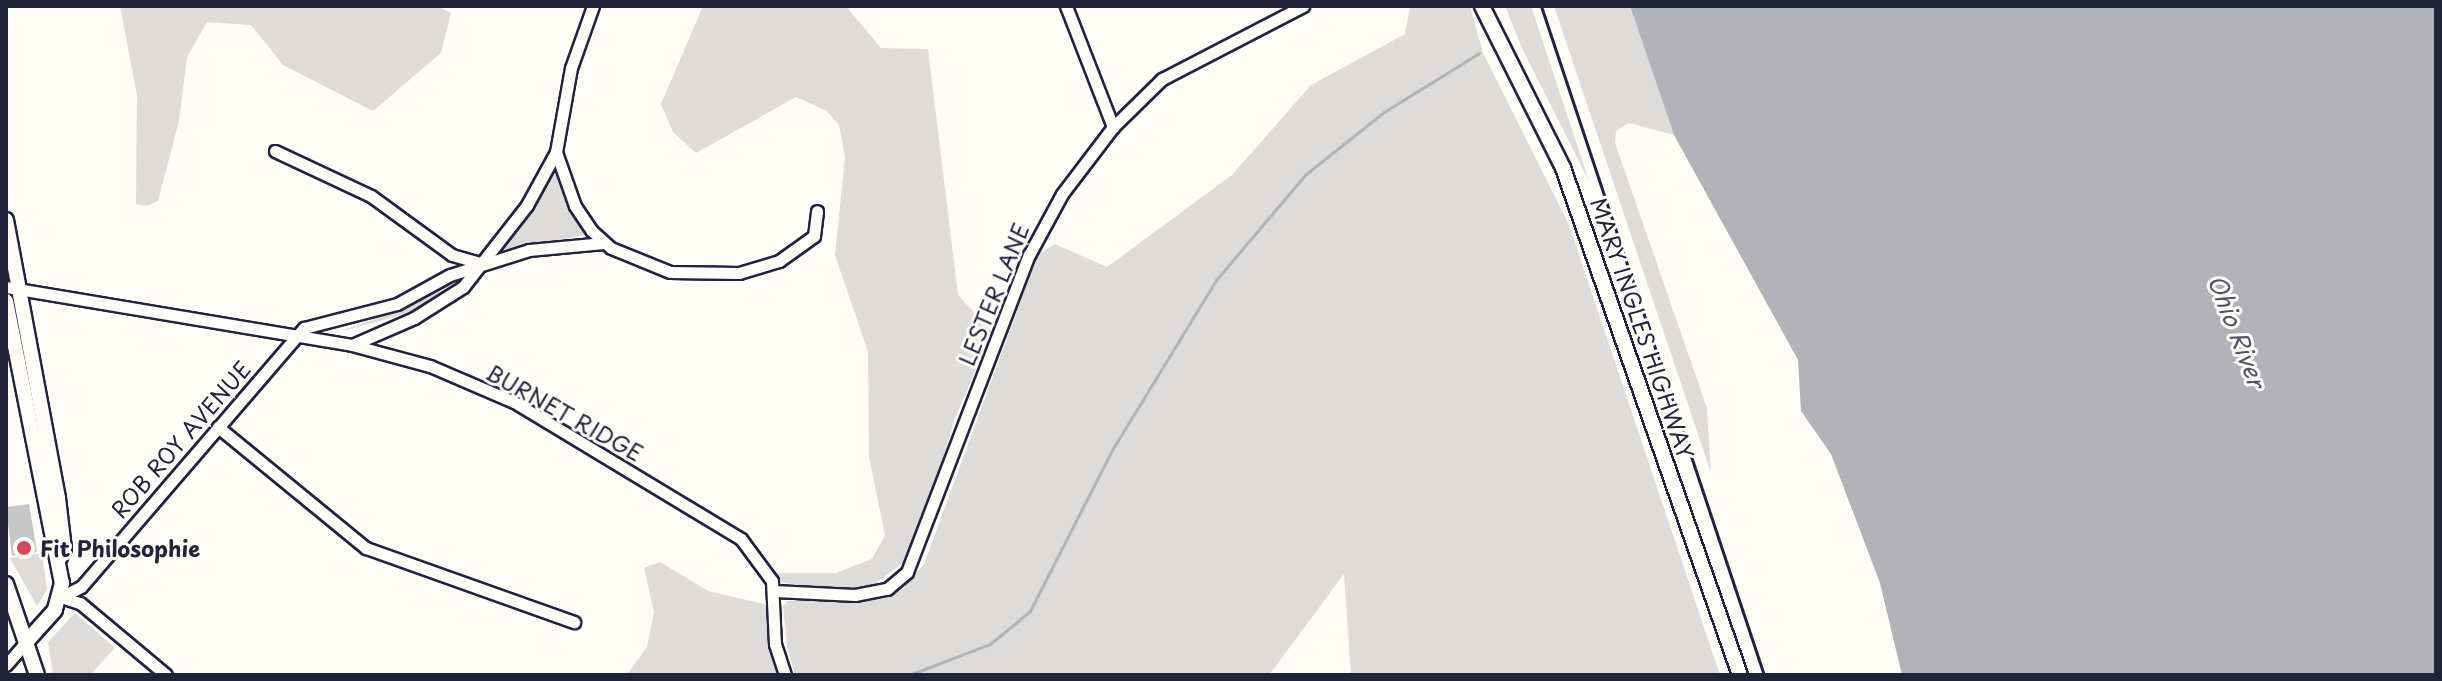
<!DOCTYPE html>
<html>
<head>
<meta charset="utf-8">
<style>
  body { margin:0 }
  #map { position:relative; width:2442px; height:681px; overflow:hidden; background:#fdfcf7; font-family:"Playpen Sans",sans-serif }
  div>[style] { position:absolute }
  .green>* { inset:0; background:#dddcdb }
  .water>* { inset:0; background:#b2b2b7 }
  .stream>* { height:3px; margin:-1.5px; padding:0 1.5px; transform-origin:1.5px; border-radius:1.5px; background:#b2b2b7 }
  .building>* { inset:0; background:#c6c6c8 }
  .roads { filter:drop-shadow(2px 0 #22223b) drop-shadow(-2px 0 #22223b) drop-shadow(0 2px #22223b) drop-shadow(0 -2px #22223b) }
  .street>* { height:11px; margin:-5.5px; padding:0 5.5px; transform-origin:5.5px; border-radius:5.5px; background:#fdfcf7 }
  .secondary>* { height:14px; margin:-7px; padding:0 7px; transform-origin:7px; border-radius:7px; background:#fdfcf7 }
  .rail>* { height:3px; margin:-1.5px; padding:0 1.5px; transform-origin:1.5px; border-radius:1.5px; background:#22223b }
  .dots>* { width:22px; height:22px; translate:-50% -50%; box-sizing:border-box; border:4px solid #fdfcf7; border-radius:50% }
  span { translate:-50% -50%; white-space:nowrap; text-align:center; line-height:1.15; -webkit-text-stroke:6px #fdfcf7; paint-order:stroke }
  .street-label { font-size:22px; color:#22223b }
  .poi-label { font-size:22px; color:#22223b; font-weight:700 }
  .left { translate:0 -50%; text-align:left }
  .water-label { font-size:24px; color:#545466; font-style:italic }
  .frame { position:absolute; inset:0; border:8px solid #22223b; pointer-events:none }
</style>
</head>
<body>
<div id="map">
  <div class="green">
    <i style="clip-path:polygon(120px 6px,437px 6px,451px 13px,441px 53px,373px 111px,283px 65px,251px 25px,207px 22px,187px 57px,179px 121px,158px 201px,146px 206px,136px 204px,137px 95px)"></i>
    <i style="clip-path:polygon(703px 6px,846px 6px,881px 48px,928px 49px,958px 295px,992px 332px,955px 418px,919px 537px,906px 561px,870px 587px,813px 590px,779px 581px,774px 573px,836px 573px,872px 559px,885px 535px,869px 457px,868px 352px,835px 255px,845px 157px,839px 125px,827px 111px,796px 97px,696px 153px,673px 132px,661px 104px)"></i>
    <i style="clip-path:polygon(1410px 6px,1470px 6px,1483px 53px,1569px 225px,1720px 675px,1351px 675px,1344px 574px,1269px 675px,795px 675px,787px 647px,783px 606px,788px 601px,876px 599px,903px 589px,924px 564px,1038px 254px,1055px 244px,1107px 267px,1232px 175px,1311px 85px,1405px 34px)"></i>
    <i style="clip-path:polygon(1505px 6px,1531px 6px,1589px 181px,1522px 48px)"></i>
    <i style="clip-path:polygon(1554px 6px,1630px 6px,1674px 135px,1629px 123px,1616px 131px,1615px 143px,1707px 408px,1711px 473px)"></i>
    <i style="clip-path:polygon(555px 172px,586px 235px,501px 250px,549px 173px)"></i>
    <i style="clip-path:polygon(446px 285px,453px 287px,416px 311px,335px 333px,403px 309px)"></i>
    <i style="clip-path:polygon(42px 553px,47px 590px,37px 606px,10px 558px)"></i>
    <i style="clip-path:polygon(660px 562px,708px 591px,768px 605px,778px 675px,627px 675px,647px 647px,654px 612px,644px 568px)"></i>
    <i style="clip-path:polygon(75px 613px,115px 648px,90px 675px,53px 675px,48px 642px)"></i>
  </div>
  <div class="water">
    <i style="clip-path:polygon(1630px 6px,2436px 6px,2436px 675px,1902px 675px,1880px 583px,1831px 454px,1801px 411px,1798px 360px,1674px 135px)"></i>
  </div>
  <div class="stream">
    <i style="left:909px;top:675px;width:87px;rotate:-20.9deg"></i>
    <i style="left:990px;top:644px;width:52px;rotate:-39.5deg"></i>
    <i style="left:1030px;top:611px;width:181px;rotate:-63deg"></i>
    <i style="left:1112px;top:450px;width:199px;rotate:-58.5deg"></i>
    <i style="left:1216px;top:280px;width:139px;rotate:-49.7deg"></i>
    <i style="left:1306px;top:174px;width:100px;rotate:-38.5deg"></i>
    <i style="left:1384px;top:112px;width:112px;rotate:-31.8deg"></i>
  </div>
  <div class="building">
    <i style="clip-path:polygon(29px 504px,37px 552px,12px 556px,6px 507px)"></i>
  </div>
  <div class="roads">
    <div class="street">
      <i style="left:1066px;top:6px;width:130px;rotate:68.8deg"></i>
      <i style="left:275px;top:151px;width:106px;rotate:25.1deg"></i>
      <i style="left:371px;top:196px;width:100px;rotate:36.1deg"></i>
      <i style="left:452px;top:255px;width:32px;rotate:16deg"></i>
      <i style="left:556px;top:152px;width:57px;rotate:70.6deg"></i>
      <i style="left:575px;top:206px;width:30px;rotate:56deg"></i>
      <i style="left:592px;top:231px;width:25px;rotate:42deg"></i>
      <i style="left:611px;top:248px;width:64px;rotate:22.1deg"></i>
      <i style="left:670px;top:272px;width:69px;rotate:0.8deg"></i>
      <i style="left:739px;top:273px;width:42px;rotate:-16.7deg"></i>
      <i style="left:779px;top:261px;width:43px;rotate:-35.5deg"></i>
      <i style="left:814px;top:236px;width:25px;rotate:-83deg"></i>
      <i style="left:6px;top:287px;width:351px;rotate:9.5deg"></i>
      <i style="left:352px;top:345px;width:81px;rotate:15.1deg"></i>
      <i style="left:430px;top:366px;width:91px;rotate:23.2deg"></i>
      <i style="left:514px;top:402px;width:265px;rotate:31.1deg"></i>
      <i style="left:741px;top:539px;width:52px;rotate:53.6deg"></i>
      <i style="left:772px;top:581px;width:63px;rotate:87.3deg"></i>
      <i style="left:775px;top:644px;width:33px;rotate:72deg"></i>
      <i style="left:352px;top:345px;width:68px;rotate:-23.5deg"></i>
      <i style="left:414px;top:318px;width:58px;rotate:-32.3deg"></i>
      <i style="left:463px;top:287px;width:104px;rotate:-52deg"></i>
      <i style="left:527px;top:205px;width:60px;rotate:-61.3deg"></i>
      <i style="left:556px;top:152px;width:85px;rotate:-79.9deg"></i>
      <i style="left:571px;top:68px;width:66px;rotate:-70.5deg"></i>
      <i style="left:218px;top:427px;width:191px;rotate:39.3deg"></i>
      <i style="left:366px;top:548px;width:221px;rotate:19.6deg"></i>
      <i style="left:774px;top:591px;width:81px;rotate:2.8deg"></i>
      <i style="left:855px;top:595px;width:33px;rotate:-11deg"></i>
      <i style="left:887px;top:589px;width:26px;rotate:-40deg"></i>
      <i style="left:907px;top:572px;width:340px;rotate:-69deg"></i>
      <i style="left:1029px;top:255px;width:69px;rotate:-61.6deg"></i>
      <i style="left:1062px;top:194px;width:84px;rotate:-52.7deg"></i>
      <i style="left:1113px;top:127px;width:69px;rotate:-44.4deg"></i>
      <i style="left:1162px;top:79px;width:159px;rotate:-27.4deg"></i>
      <i style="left:61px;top:597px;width:22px;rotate:-27deg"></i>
      <i style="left:81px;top:587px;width:342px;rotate:-49.3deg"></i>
      <i style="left:304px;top:328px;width:96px;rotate:-14.5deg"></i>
      <i style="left:397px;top:304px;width:60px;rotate:-28.7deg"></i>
      <i style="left:450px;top:275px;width:83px;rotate:-17.6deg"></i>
      <i style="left:529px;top:250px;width:75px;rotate:-5.3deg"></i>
      <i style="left:61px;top:597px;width:20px;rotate:18deg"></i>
      <i style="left:80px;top:603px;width:112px;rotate:39.9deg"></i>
      <i style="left:6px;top:665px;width:35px;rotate:-49deg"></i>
    </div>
    <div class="secondary">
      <i style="left:1482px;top:6px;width:181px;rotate:63.4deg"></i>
      <i style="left:1563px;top:168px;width:537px;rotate:70.76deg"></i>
      <i style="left:6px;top:220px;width:283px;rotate:79.4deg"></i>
      <i style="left:58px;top:498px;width:51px;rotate:83.3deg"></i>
      <i style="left:64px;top:549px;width:11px;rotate:117deg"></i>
      <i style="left:6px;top:301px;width:288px;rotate:78.8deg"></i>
      <i style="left:62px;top:583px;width:28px;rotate:105deg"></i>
      <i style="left:55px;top:610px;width:39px;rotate:132deg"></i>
      <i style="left:6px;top:584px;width:96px;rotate:71.2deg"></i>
    </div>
  </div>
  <div class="rail">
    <i style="left:1541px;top:6px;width:705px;rotate:71.57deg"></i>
  </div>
  <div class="dots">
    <i style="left:24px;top:548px;background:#d1495b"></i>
  </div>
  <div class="street-label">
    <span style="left:993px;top:294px;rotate:-68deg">LESTER LANE</span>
    <span style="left:1643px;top:328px;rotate:71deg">MARY INGLES HIGHWAY</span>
    <span style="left:565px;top:412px;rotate:29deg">BURNET RIDGE</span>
    <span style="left:180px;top:439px;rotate:-49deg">ROB ROY AVENUE</span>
  </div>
  <div class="poi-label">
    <span class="left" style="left:40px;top:548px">Fit Philosophie</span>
  </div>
  <div class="water-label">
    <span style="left:2237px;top:331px;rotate:69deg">Ohio River</span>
  </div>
  <div class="frame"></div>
</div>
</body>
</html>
